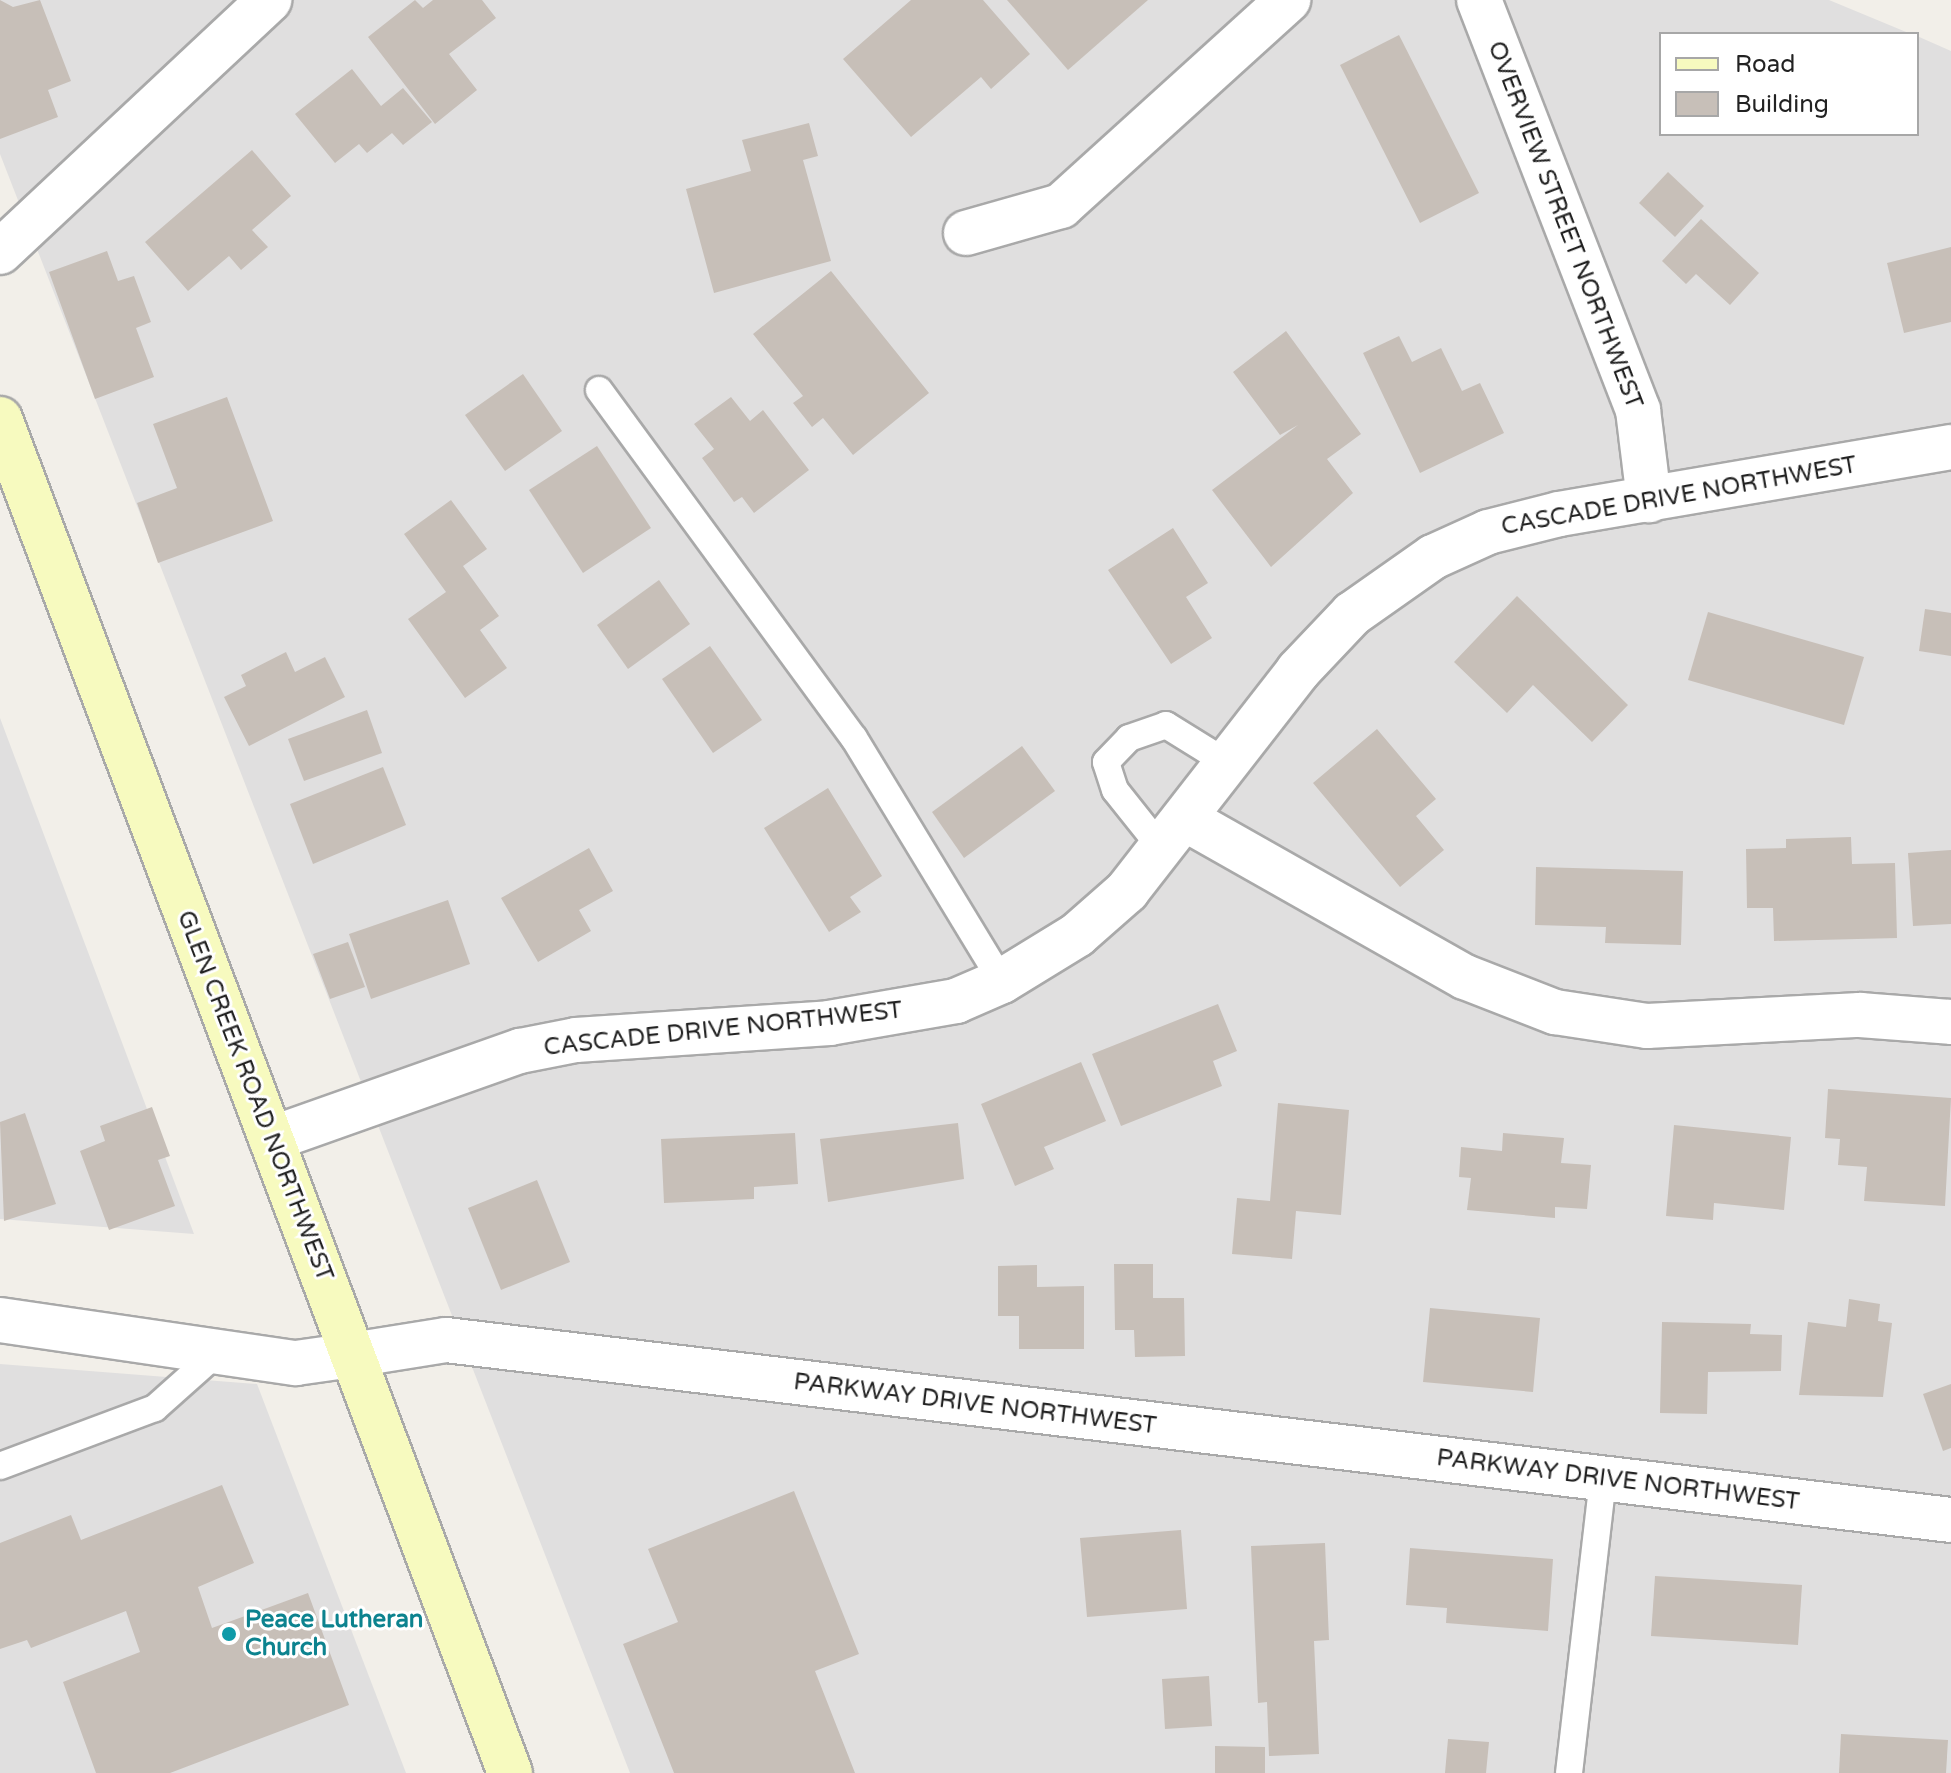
<!DOCTYPE html>
<html>
<head>
<meta charset="utf-8">
<style>
  body { margin:0 }
  #map { position:relative; width:1951px; height:1773px; overflow:hidden; background:#f2efe9; font-family:"Varela Round",sans-serif }
  div>[style] { position:absolute }
  .residential>* { inset:0; background:#e0dfdf }
  .building>* { inset:0; background:#c7bfb8 }
  .roads { filter:drop-shadow(2px 0 #a9a9a9) drop-shadow(-2px 0 #a9a9a9) drop-shadow(0 2px #a9a9a9) drop-shadow(0 -2px #a9a9a9) }
  .service>* { height:26px; margin:-13px; padding:0 13px; transform-origin:13px; border-radius:13px; background:#fff }
  .minor>* { height:44px; margin:-22px; padding:0 22px; transform-origin:22px; border-radius:22px; background:#fff }
  .tertiary>* { height:44px; margin:-22px; padding:0 22px; transform-origin:22px; border-radius:22px; background:#fff }
  .secondary>* { height:44px; margin:-22px; padding:0 22px; transform-origin:22px; border-radius:22px; background:#f7fabf }
  .dots>* { width:22px; height:22px; translate:-50% -50%; box-sizing:border-box; border:4px solid #fff; border-radius:50% }
  span { translate:-50% -50%; white-space:nowrap; text-align:center; line-height:1.15; -webkit-text-stroke:6px #fff; paint-order:stroke }
  .street-label { font-size:24px; color:#222 }
  .culture-label { font-size:24px; color:#0d838f; font-weight:700 }
  .left { translate:0 -50%; text-align:left }
  .legend { position:absolute; left:1659px; top:32px; width:260px; height:104px; box-sizing:border-box; background:#fff; border:2px solid #a7a7a7; margin:0; padding:10px 14px; list-style:none; font-size:24px; color:#222 }
  .legend li { display:flex; align-items:center; gap:16px; height:40px }
  .legend b { width:40px; border:2px solid #a7a7a7 }
</style>
</head>
<body>
<div id="map">
  <div class="residential">
    <i style="clip-path:polygon(0 0,1829px 0,1911px 34px,1661px 34px,1661px 134px,1917px 134px,1917px 36px,1951px 51px,1951px 1773px,630px 1773px,0 154px)"></i>
    <i style="clip-path:polygon(0 718px,194px 1234px,0 1219px)"></i>
    <i style="clip-path:polygon(0 1364px,257px 1384px,406px 1773px,0 1773px)"></i>
  </div>
  <div class="building">
    <i style="clip-path:polygon(0 0,13px 7px,40px 0,71px 81px,48px 90px,58px 117px,0 139px)"></i>
    <i style="clip-path:polygon(415px 0,423px 8px,433px 0,482px 0,496px 18px,449px 54px,477px 90px,435px 124px,368px 37px)"></i>
    <i style="clip-path:polygon(911px 0,983px 0,1030px 54px,991px 89px,981px 77px,911px 137px,843px 59px)"></i>
    <i style="clip-path:polygon(1007px 0,1148px 0,1068px 70px)"></i>
    <i style="clip-path:polygon(1399px 35px,1479px 193px,1420px 223px,1340px 65px)"></i>
    <i style="clip-path:polygon(352px 69px,381px 106px,403px 88px,432px 122px,403px 145px,392px 133px,367px 153px,359px 144px,335px 163px,295px 114px)"></i>
    <i style="clip-path:polygon(809px 123px,818px 156px,803px 160px,831px 261px,714px 293px,686px 189px,751px 171px,742px 140px)"></i>
    <i style="clip-path:polygon(252px 150px,291px 196px,252px 230px,268px 247px,241px 270px,229px 256px,188px 291px,145px 242px)"></i>
    <i style="clip-path:polygon(1668px 172px,1704px 206px,1675px 237px,1639px 203px)"></i>
    <i style="clip-path:polygon(1701px 219px,1759px 273px,1730px 305px,1696px 274px,1686px 284px,1662px 261px)"></i>
    <i style="clip-path:polygon(1951px 247px,1951px 322px,1904px 333px,1887px 263px)"></i>
    <i style="clip-path:polygon(107px 251px,118px 281px,134px 276px,151px 322px,136px 328px,154px 377px,95px 399px,49px 272px)"></i>
    <i style="clip-path:polygon(831px 271px,929px 393px,853px 455px,823px 418px,812px 427px,793px 403px,803px 396px,753px 334px)"></i>
    <i style="clip-path:polygon(1286px 331px,1361px 434px,1327px 459px,1353px 493px,1271px 567px,1212px 490px,1298px 425px,1280px 435px,1233px 372px)"></i>
    <i style="clip-path:polygon(1399px 336px,1412px 362px,1441px 348px,1462px 391px,1480px 383px,1504px 433px,1420px 473px,1363px 353px)"></i>
    <i style="clip-path:polygon(523px 374px,562px 431px,505px 471px,465px 415px)"></i>
    <i style="clip-path:polygon(227px 397px,273px 521px,158px 563px,137px 503px,177px 488px,153px 424px)"></i>
    <i style="clip-path:polygon(731px 397px,750px 421px,763px 410px,809px 470px,754px 513px,742px 497px,734px 502px,702px 458px,714px 449px,694px 424px)"></i>
    <i style="clip-path:polygon(597px 446px,651px 528px,583px 573px,529px 490px)"></i>
    <i style="clip-path:polygon(451px 500px,487px 549px,463px 566px,499px 616px,480px 630px,507px 668px,465px 698px,408px 619px,446px 592px,404px 534px)"></i>
    <i style="clip-path:polygon(1173px 528px,1208px 583px,1186px 597px,1212px 638px,1171px 664px,1108px 570px)"></i>
    <i style="clip-path:polygon(659px 580px,690px 624px,628px 669px,597px 625px)"></i>
    <i style="clip-path:polygon(1517px 596px,1628px 705px,1592px 742px,1533px 685px,1507px 713px,1454px 662px)"></i>
    <i style="clip-path:polygon(1925px 609px,1951px 613px,1951px 656px,1919px 651px)"></i>
    <i style="clip-path:polygon(1708px 612px,1864px 657px,1844px 725px,1688px 680px)"></i>
    <i style="clip-path:polygon(710px 646px,762px 720px,713px 753px,662px 679px)"></i>
    <i style="clip-path:polygon(286px 652px,295px 672px,325px 657px,345px 697px,249px 746px,224px 697px,246px 686px,241px 675px)"></i>
    <i style="clip-path:polygon(367px 710px,382px 753px,304px 781px,288px 739px)"></i>
    <i style="clip-path:polygon(1377px 729px,1436px 799px,1416px 816px,1444px 850px,1400px 887px,1313px 783px)"></i>
    <i style="clip-path:polygon(1022px 746px,1055px 791px,964px 858px,932px 812px)"></i>
    <i style="clip-path:polygon(383px 767px,406px 825px,313px 864px,290px 804px)"></i>
    <i style="clip-path:polygon(828px 788px,882px 876px,850px 897px,861px 912px,829px 932px,764px 828px)"></i>
    <i style="clip-path:polygon(1851px 837px,1852px 864px,1895px 863px,1897px 938px,1774px 941px,1773px 908px,1747px 908px,1746px 849px,1786px 848px,1786px 839px)"></i>
    <i style="clip-path:polygon(589px 848px,613px 891px,579px 910px,591px 931px,538px 962px,501px 898px)"></i>
    <i style="clip-path:polygon(1951px 850px,1951px 924px,1913px 926px,1908px 853px)"></i>
    <i style="clip-path:polygon(1536px 867px,1683px 871px,1681px 945px,1605px 943px,1606px 927px,1535px 925px)"></i>
    <i style="clip-path:polygon(448px 900px,470px 964px,371px 999px,349px 934px)"></i>
    <i style="clip-path:polygon(348px 942px,365px 987px,330px 999px,313px 954px)"></i>
    <i style="clip-path:polygon(1218px 1004px,1237px 1051px,1213px 1061px,1222px 1086px,1121px 1126px,1092px 1054px)"></i>
    <i style="clip-path:polygon(1081px 1062px,1106px 1121px,1044px 1147px,1054px 1169px,1015px 1186px,981px 1104px)"></i>
    <i style="clip-path:polygon(1828px 1089px,1951px 1098px,1945px 1206px,1864px 1201px,1867px 1167px,1838px 1165px,1840px 1139px,1825px 1138px)"></i>
    <i style="clip-path:polygon(1278px 1103px,1349px 1110px,1341px 1215px,1296px 1211px,1292px 1259px,1232px 1254px,1237px 1198px,1270px 1201px)"></i>
    <i style="clip-path:polygon(152px 1107px,170px 1156px,158px 1160px,175px 1206px,109px 1230px,80px 1151px,105px 1141px,100px 1126px)"></i>
    <i style="clip-path:polygon(25px 1113px,56px 1204px,4px 1221px,0 1122px)"></i>
    <i style="clip-path:polygon(958px 1123px,964px 1179px,828px 1202px,820px 1139px)"></i>
    <i style="clip-path:polygon(1674px 1125px,1791px 1137px,1784px 1210px,1714px 1203px,1713px 1220px,1666px 1216px)"></i>
    <i style="clip-path:polygon(795px 1133px,798px 1184px,754px 1187px,754px 1199px,664px 1203px,661px 1139px)"></i>
    <i style="clip-path:polygon(1503px 1133px,1564px 1138px,1561px 1163px,1591px 1165px,1587px 1209px,1555px 1207px,1555px 1218px,1467px 1210px,1471px 1178px,1459px 1177px,1461px 1147px,1502px 1151px)"></i>
    <i style="clip-path:polygon(537px 1180px,570px 1262px,501px 1290px,468px 1208px)"></i>
    <i style="clip-path:polygon(1114px 1264px,1153px 1264px,1153px 1298px,1184px 1298px,1185px 1356px,1135px 1357px,1134px 1330px,1115px 1330px)"></i>
    <i style="clip-path:polygon(1037px 1265px,1037px 1287px,1084px 1286px,1084px 1349px,1019px 1349px,1019px 1316px,998px 1316px,998px 1266px)"></i>
    <i style="clip-path:polygon(1849px 1299px,1880px 1304px,1878px 1321px,1892px 1323px,1883px 1397px,1799px 1395px,1808px 1322px,1846px 1327px)"></i>
    <i style="clip-path:polygon(1430px 1308px,1540px 1318px,1533px 1392px,1423px 1382px)"></i>
    <i style="clip-path:polygon(1662px 1322px,1751px 1324px,1750px 1334px,1782px 1335px,1781px 1371px,1708px 1372px,1707px 1414px,1660px 1413px)"></i>
    <i style="clip-path:polygon(1951px 1384px,1951px 1448px,1943px 1451px,1923px 1394px)"></i>
    <i style="clip-path:polygon(222px 1485px,254px 1563px,198px 1587px,212px 1628px,308px 1593px,349px 1705px,170px 1773px,96px 1773px,63px 1682px,140px 1652px,126px 1611px,31px 1648px,27px 1640px,0 1649px,0 1543px,71px 1515px,81px 1540px)"></i>
    <i style="clip-path:polygon(794px 1491px,859px 1654px,815px 1671px,855px 1773px,674px 1773px,623px 1644px,678px 1622px,648px 1549px)"></i>
    <i style="clip-path:polygon(1181px 1530px,1187px 1609px,1087px 1617px,1080px 1538px)"></i>
    <i style="clip-path:polygon(1325px 1543px,1329px 1640px,1314px 1641px,1319px 1754px,1269px 1756px,1267px 1702px,1258px 1703px,1251px 1546px)"></i>
    <i style="clip-path:polygon(1410px 1548px,1553px 1559px,1548px 1631px,1446px 1623px,1447px 1608px,1406px 1605px)"></i>
    <i style="clip-path:polygon(1655px 1576px,1802px 1585px,1798px 1645px,1651px 1636px)"></i>
    <i style="clip-path:polygon(1209px 1676px,1212px 1726px,1165px 1729px,1162px 1679px)"></i>
    <i style="clip-path:polygon(1841px 1734px,1948px 1740px,1946px 1773px,1839px 1773px)"></i>
    <i style="clip-path:polygon(1448px 1739px,1489px 1742px,1486px 1773px,1445px 1773px)"></i>
    <i style="clip-path:polygon(1215px 1746px,1265px 1747px,1265px 1773px,1215px 1773px)"></i>
  </div>
  <div class="roads">
    <div class="service">
      <i style="left:599px;top:390px;width:431px;rotate:53.8deg"></i>
      <i style="left:854px;top:738px;width:285px;rotate:58.7deg"></i>
      <i style="left:1162px;top:849px;width:75px;rotate:-128.5deg"></i>
      <i style="left:1115px;top:790px;width:29px;rotate:-108deg"></i>
      <i style="left:1106px;top:762px;width:33px;rotate:-46deg"></i>
      <i style="left:1129px;top:738px;width:39px;rotate:-19deg"></i>
      <i style="left:1166px;top:725px;width:74px;rotate:31.8deg"></i>
      <i style="left:0;top:1466px;width:165px;rotate:-20.5deg"></i>
      <i style="left:155px;top:1408px;width:86px;rotate:-41.7deg"></i>
      <i style="left:1569px;top:1773px;width:297px;rotate:-83.4deg"></i>
    </div>
    <div class="minor">
      <i style="left:1479px;top:0;width:440px;rotate:68.8deg"></i>
      <i style="left:1638px;top:410px;width:91px;rotate:83deg"></i>
      <i style="left:966px;top:233px;width:99px;rotate:-15.9deg"></i>
      <i style="left:1061px;top:206px;width:307px;rotate:-42.2deg"></i>
      <i style="left:0;top:252px;width:369px;rotate:-43.1deg"></i>
      <i style="left:1187px;top:820px;width:319px;rotate:29.5deg"></i>
      <i style="left:1465px;top:977px;width:97px;rotate:21.3deg"></i>
      <i style="left:1555px;top:1012px;width:93px;rotate:8.7deg"></i>
      <i style="left:1647px;top:1026px;width:213px;rotate:-3deg"></i>
      <i style="left:1860px;top:1015px;width:91px;rotate:4.4deg"></i>
      <i style="left:352px;top:1355px;width:95px;rotate:-9.1deg"></i>
      <i style="left:446px;top:1340px;width:1516px;rotate:6.82deg"></i>
    </div>
    <div class="tertiary">
      <i style="left:271px;top:1139px;width:264px;rotate:-19.5deg"></i>
      <i style="left:520px;top:1051px;width:57px;rotate:-11.1deg"></i>
      <i style="left:576px;top:1040px;width:254px;rotate:-3.8deg"></i>
      <i style="left:829px;top:1023px;width:129px;rotate:-9.8deg"></i>
      <i style="left:956px;top:1001px;width:50px;rotate:-23.5deg"></i>
      <i style="left:1002px;top:981px;width:88px;rotate:-31.5deg"></i>
      <i style="left:1077px;top:935px;width:67px;rotate:-41.3deg"></i>
      <i style="left:1127px;top:891px;width:279px;rotate:-52.1deg"></i>
      <i style="left:1298px;top:671px;width:79px;rotate:-46.5deg"></i>
      <i style="left:1352px;top:614px;width:99px;rotate:-35.1deg"></i>
      <i style="left:1433px;top:557px;width:60px;rotate:-24.4deg"></i>
      <i style="left:1488px;top:532px;width:73px;rotate:-14.2deg"></i>
      <i style="left:1559px;top:514px;width:398px;rotate:-9.7deg"></i>
      <i style="left:0;top:1320px;width:299px;rotate:8.3deg"></i>
      <i style="left:296px;top:1363px;width:57px;rotate:-8.1deg"></i>
    </div>
    <div class="secondary">
      <i style="left:0;top:419px;width:1447px;rotate:69.36deg"></i>
    </div>
  </div>
  <div class="dots">
    <i style="left:229px;top:1634px;background:#0f9aa8"></i>
  </div>
  <div class="street-label">
    <span style="left:1565px;top:225px;rotate:69deg">OVERVIEW STREET NORTHWEST</span>
    <span style="left:1679px;top:496px;rotate:-10deg">CASCADE DRIVE NORTHWEST</span>
    <span style="left:723px;top:1029px;rotate:-6deg">CASCADE DRIVE NORTHWEST</span>
    <span style="left:255px;top:1096px;rotate:69deg">GLEN CREEK ROAD NORTHWEST</span>
    <span style="left:975px;top:1404px;rotate:7deg">PARKWAY DRIVE NORTHWEST</span>
    <span style="left:1618px;top:1480px;rotate:7deg">PARKWAY DRIVE NORTHWEST</span>
  </div>
  <div class="culture-label">
    <span class="left" style="left:245px;top:1634px">Peace Lutheran<br>Church</span>
  </div>
  <ul class="legend">
  <li><b style="height:10px;background:#f7fabf"></b>Road</li>
  <li><b style="height:22px;background:#c7bfb8"></b>Building</li>
  </ul>
</div>
</body>
</html>
